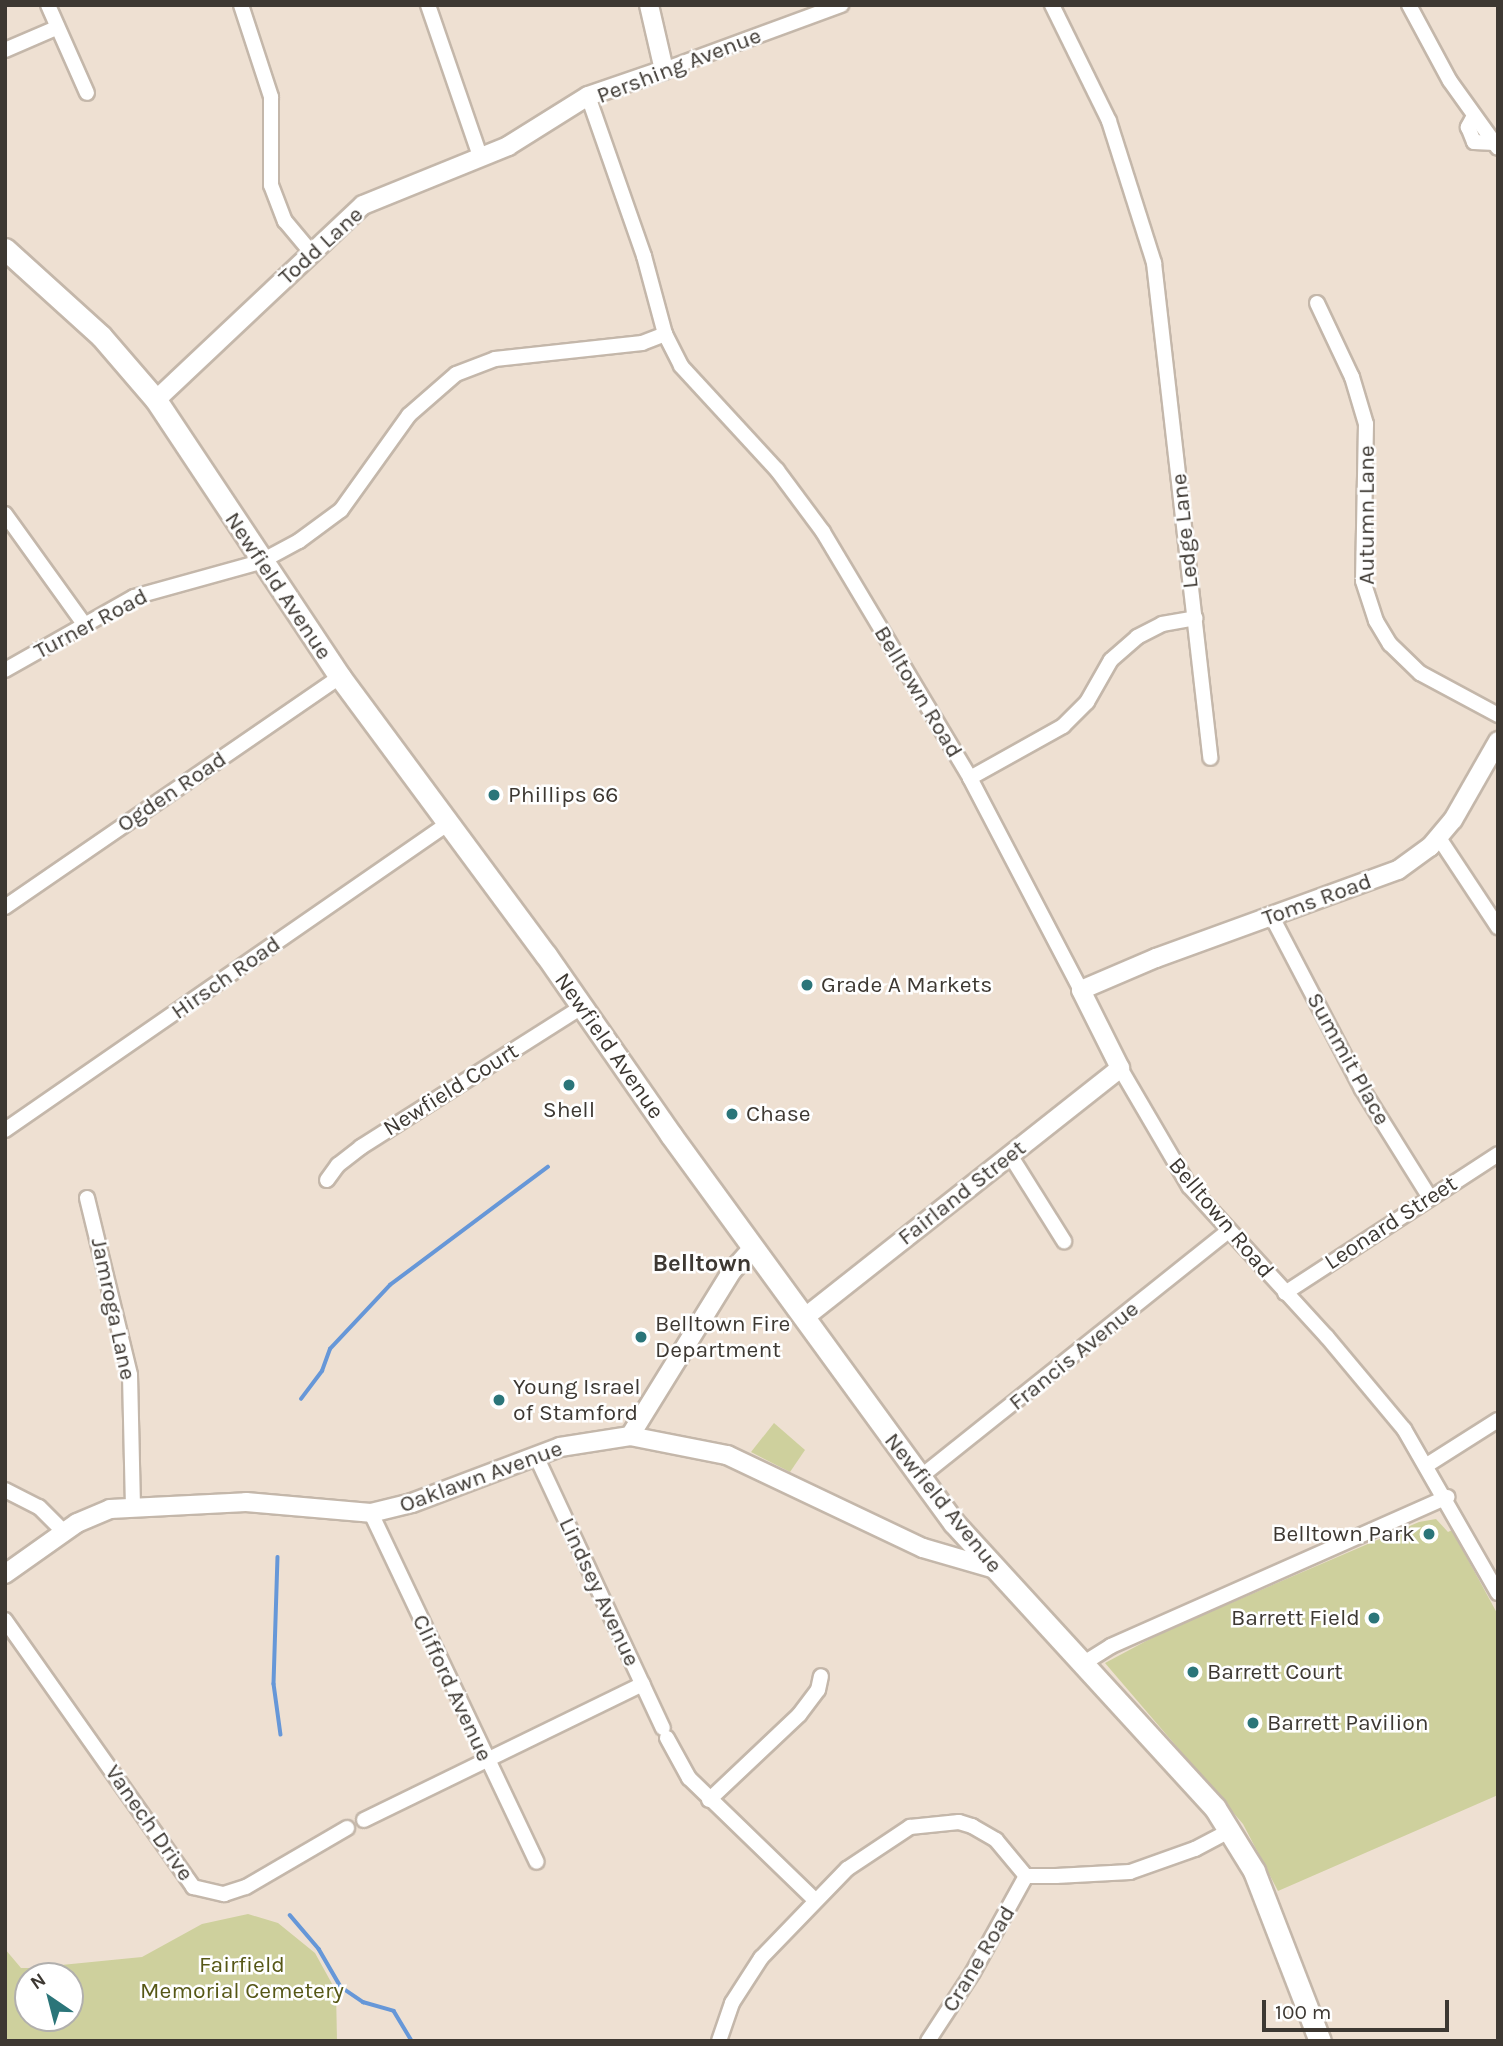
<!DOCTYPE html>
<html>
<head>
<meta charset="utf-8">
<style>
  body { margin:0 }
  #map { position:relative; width:1503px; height:2046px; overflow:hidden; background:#eee0d2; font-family:Karla,sans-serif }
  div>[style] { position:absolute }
  .green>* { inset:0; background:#ced09d }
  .stream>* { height:3.5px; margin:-1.75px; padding:0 1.75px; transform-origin:1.75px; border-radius:1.75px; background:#6697d8 }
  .roads { filter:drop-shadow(2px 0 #c4b7aa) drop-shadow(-2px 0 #c4b7aa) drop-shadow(0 2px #c4b7aa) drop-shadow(0 -2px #c4b7aa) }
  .minor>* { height:14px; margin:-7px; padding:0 7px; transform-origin:7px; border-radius:7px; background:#fff }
  .tertiary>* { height:18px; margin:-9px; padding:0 9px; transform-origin:9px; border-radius:9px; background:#fff }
  .secondary>* { height:21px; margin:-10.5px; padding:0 10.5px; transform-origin:10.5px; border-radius:10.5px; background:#fff }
  .dots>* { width:19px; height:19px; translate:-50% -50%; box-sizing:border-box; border:4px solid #fff; border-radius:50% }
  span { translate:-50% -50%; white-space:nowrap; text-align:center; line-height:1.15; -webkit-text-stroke:5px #fff; paint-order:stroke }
  .street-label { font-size:23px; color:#3d3832 }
  .poi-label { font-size:23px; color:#3d3832 }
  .left { translate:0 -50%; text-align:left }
  .right { translate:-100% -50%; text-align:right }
  .park-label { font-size:23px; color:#565716 }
  .neighbourhood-label { font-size:24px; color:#3d3832; font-weight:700 }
  .frame { position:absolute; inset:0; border:7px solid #3d3832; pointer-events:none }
  .north { position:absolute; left:14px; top:1962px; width:70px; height:70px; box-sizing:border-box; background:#fff; border:2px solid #b1afad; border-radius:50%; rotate:325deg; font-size:19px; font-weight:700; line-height:28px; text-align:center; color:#3d3832 }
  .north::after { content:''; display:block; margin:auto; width:24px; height:32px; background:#2b7579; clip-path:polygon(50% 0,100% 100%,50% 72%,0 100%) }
  .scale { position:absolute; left:1262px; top:2000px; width:187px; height:32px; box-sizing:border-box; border:4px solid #3d3832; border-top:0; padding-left:9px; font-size:21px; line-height:24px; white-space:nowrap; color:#3d3832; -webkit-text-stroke:5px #fff; paint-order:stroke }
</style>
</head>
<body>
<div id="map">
  <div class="green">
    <i style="clip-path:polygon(774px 1423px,805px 1450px,790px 1472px,751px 1452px)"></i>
    <i style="clip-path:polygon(1436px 1519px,1448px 1532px,1452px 1530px,1498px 1615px,1498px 1795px,1278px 1891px,1243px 1824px,1105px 1663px,1163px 1632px,1419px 1522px)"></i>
    <i style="clip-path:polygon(evenodd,248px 1914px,278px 1923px,315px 1953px,336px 1991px,337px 2041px,5px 2041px,5px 1949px,21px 1968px,31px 1968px,142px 1957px,202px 1924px,248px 1914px,70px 1976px,70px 2018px,28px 2018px,28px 1976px,70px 1976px)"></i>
  </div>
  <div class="stream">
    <i style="left:301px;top:1399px;width:35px;rotate:-53deg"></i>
    <i style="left:322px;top:1371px;width:23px;rotate:-70deg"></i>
    <i style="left:330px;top:1349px;width:88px;rotate:-46.8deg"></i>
    <i style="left:390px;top:1285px;width:197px;rotate:-36.8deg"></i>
    <i style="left:278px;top:1557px;width:127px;rotate:91.8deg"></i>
    <i style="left:274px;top:1684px;width:51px;rotate:82.2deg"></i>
    <i style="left:290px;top:1915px;width:45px;rotate:49.5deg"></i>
    <i style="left:319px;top:1949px;width:44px;rotate:59.9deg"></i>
    <i style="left:341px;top:1987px;width:27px;rotate:34deg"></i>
    <i style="left:363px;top:2002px;width:32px;rotate:16deg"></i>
    <i style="left:394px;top:2011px;width:35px;rotate:59deg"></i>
  </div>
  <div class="roads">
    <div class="minor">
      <i style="left:48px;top:5px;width:96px;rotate:66.1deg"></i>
      <i style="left:241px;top:5px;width:97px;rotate:71.9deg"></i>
      <i style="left:271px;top:97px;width:88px;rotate:90deg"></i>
      <i style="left:271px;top:185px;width:39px;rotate:69deg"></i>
      <i style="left:285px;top:221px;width:40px;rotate:50deg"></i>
      <i style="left:428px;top:5px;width:160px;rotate:71deg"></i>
      <i style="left:1052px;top:5px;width:129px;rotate:63.8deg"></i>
      <i style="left:1109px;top:121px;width:149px;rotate:72.4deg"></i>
      <i style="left:1154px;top:263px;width:498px;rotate:83.5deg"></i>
      <i style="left:1409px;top:5px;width:86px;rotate:61.7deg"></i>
      <i style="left:1450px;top:81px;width:82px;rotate:54.4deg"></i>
      <i style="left:5px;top:50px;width:56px;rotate:-23.3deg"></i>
      <i style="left:664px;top:70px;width:189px;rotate:-20.2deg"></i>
      <i style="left:588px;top:96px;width:170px;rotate:70.7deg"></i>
      <i style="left:644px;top:256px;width:81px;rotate:74.9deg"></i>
      <i style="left:1474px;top:116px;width:13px;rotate:119deg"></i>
      <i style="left:1468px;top:127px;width:16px;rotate:68deg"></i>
      <i style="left:1474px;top:142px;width:21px;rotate:3deg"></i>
      <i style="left:1317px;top:303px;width:82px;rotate:64.7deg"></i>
      <i style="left:1352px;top:377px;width:49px;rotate:73.4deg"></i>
      <i style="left:1366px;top:424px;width:157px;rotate:91.1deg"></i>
      <i style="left:1363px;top:581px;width:42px;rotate:72deg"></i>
      <i style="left:1376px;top:621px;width:27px;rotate:59deg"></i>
      <i style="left:1390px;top:644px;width:42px;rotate:44deg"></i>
      <i style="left:1420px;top:673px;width:89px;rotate:28.3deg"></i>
      <i style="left:5px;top:514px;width:135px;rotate:54.3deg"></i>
      <i style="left:5px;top:670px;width:148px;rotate:-29.5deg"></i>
      <i style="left:134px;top:597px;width:131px;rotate:-15.5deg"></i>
      <i style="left:260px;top:562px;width:44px;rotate:-28.3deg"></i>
      <i style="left:299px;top:541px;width:52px;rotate:-36.4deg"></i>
      <i style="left:341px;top:510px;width:117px;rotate:-54.4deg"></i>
      <i style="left:409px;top:415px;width:62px;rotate:-41.1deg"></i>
      <i style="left:456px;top:374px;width:42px;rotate:-21deg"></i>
      <i style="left:495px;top:359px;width:148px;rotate:-6.2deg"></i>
      <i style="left:642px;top:343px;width:25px;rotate:-21deg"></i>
      <i style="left:665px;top:334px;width:36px;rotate:63deg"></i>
      <i style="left:681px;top:366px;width:142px;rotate:47.3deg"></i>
      <i style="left:777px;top:470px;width:77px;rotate:53.4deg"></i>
      <i style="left:823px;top:532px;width:287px;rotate:59.1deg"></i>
      <i style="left:970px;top:778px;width:239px;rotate:62.4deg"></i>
      <i style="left:970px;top:778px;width:107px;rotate:-29.2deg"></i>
      <i style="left:1063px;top:726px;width:34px;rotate:-45deg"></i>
      <i style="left:1087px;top:702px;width:48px;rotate:-60.3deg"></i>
      <i style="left:1111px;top:660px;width:35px;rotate:-41deg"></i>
      <i style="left:1137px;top:637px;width:28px;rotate:-27deg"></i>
      <i style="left:1162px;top:624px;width:34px;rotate:-10deg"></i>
      <i style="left:1439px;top:838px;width:107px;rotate:56.5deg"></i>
      <i style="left:5px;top:907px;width:406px;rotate:-34.5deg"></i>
      <i style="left:1272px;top:917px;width:194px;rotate:62.4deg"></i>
      <i style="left:1362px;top:1089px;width:128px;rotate:58deg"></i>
      <i style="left:1120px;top:1068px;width:137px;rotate:59.7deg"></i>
      <i style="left:1189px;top:1186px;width:205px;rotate:47.6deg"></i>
      <i style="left:1327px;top:1337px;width:120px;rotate:50.1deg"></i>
      <i style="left:1404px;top:1429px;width:189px;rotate:60.2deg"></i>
      <i style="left:5px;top:1130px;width:536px;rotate:-34.67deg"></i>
      <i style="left:1010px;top:1155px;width:102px;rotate:57.9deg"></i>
      <i style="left:327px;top:1180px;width:19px;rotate:-54deg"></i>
      <i style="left:338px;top:1165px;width:29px;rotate:-38deg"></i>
      <i style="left:361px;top:1147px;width:263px;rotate:-32.4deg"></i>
      <i style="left:87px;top:1198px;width:182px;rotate:76.3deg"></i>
      <i style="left:130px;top:1375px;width:130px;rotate:88.7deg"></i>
      <i style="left:1285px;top:1293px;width:254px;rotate:-33.1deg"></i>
      <i style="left:536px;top:1456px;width:300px;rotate:65deg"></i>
      <i style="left:1427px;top:1465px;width:84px;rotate:-32.4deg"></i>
      <i style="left:919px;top:1478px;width:396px;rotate:-38.6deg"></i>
      <i style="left:5px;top:1490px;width:38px;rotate:27deg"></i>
      <i style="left:39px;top:1507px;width:35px;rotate:45deg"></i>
      <i style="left:371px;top:1513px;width:386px;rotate:64.6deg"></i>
      <i style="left:5px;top:1620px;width:327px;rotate:54.8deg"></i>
      <i style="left:193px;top:1887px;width:32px;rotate:13deg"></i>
      <i style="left:224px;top:1894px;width:23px;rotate:-18deg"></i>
      <i style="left:246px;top:1887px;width:117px;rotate:-30.3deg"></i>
      <i style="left:1084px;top:1663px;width:32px;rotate:-32deg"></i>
      <i style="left:1111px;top:1646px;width:368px;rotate:-23.9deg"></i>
      <i style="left:667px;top:1738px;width:46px;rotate:61.2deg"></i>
      <i style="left:689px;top:1778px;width:175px;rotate:44.1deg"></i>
      <i style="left:709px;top:1800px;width:124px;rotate:-43.4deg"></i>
      <i style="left:799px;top:1715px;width:31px;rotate:-53deg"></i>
      <i style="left:818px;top:1690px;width:14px;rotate:-78deg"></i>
      <i style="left:364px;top:1820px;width:310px;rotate:-26deg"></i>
      <i style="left:719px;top:2041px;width:40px;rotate:-71.1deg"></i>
      <i style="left:732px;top:2003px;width:54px;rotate:-57.2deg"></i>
      <i style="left:761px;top:1958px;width:124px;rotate:-46deg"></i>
      <i style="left:847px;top:1869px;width:76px;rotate:-33.7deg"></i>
      <i style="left:910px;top:1827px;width:49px;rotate:-5.8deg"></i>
      <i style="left:959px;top:1822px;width:14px;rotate:17deg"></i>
      <i style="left:972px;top:1826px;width:28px;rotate:30deg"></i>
      <i style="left:996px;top:1840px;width:47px;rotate:50.2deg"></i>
      <i style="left:1026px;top:1876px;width:30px"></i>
      <i style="left:1056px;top:1876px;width:74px;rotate:-3.1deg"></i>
      <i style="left:1130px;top:1872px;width:69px;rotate:-19.5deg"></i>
      <i style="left:1195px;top:1849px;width:41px;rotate:-27.8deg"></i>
      <i style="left:928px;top:2041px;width:82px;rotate:-56.9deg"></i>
      <i style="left:973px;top:1972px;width:110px;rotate:-61.1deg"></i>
    </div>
    <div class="tertiary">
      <i style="left:156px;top:400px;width:284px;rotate:-43.3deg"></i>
      <i style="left:363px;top:205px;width:157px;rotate:-22.1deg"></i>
      <i style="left:508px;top:146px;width:94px;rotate:-32deg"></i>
      <i style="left:588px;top:96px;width:80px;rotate:-18.9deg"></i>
      <i style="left:664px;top:70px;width:67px;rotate:-103deg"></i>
      <i style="left:804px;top:1318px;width:403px;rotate:-38.3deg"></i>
      <i style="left:1120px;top:1068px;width:87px;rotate:-116.6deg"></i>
      <i style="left:1081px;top:990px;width:82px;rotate:-23.1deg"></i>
      <i style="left:1156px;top:958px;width:258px;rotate:-20deg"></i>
      <i style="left:1398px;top:870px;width:39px;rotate:-36deg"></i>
      <i style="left:1430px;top:847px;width:35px;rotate:-50deg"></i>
      <i style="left:1453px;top:820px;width:91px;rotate:-60.3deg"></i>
      <i style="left:630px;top:1436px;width:194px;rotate:-58.3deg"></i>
      <i style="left:732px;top:1271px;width:31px;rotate:-48deg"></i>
      <i style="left:5px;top:1574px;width:88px;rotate:-35.3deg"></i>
      <i style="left:77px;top:1523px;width:36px;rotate:-23deg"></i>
      <i style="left:110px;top:1509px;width:136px;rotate:-2.9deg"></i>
      <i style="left:246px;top:1502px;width:125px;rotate:5deg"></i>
      <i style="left:371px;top:1513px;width:42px;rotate:-13.7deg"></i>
      <i style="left:412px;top:1503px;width:158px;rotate:-20.7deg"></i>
      <i style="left:560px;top:1447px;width:71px;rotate:-8.9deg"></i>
      <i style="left:630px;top:1436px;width:99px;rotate:11.1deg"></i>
      <i style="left:727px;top:1455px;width:217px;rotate:25.4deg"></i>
      <i style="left:923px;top:1548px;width:72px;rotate:16.2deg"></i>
    </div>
    <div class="secondary">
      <i style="left:5px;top:249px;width:130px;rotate:42.2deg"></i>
      <i style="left:101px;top:336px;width:84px;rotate:49.3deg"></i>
      <i style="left:156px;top:400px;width:333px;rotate:56.4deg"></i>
      <i style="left:340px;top:677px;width:346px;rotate:53.5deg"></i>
      <i style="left:546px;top:955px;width:219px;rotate:55.2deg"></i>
      <i style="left:671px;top:1135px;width:480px;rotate:53.9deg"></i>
      <i style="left:954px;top:1523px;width:386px;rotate:47.5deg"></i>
      <i style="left:1215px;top:1808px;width:74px;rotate:58.2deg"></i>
      <i style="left:1254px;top:1871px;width:182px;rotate:68.8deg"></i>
    </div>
  </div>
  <div class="dots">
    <i style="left:494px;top:795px;background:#2b7579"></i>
    <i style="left:807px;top:985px;background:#2b7579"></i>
    <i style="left:569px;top:1085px;background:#2b7579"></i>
    <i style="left:732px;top:1114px;background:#2b7579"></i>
    <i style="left:641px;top:1337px;background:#2b7579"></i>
    <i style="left:499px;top:1400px;background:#2b7579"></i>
    <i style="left:1429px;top:1534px;background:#2b7579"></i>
    <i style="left:1374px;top:1618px;background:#2b7579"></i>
    <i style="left:1193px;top:1672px;background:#2b7579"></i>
    <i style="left:1253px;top:1723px;background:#2b7579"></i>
  </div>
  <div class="street-label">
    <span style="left:679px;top:66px;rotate:-21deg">Pershing Avenue</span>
    <span style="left:321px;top:246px;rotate:-42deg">Todd Lane</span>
    <span style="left:1367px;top:515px;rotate:-90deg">Autumn Lane</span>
    <span style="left:1185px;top:531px;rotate:-96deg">Ledge Lane</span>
    <span style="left:278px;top:586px;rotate:56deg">Newfield Avenue</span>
    <span style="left:91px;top:624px;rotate:-28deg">Turner Road</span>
    <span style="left:918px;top:692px;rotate:59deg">Belltown Road</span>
    <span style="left:172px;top:792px;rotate:-34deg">Ogden Road</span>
    <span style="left:1317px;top:900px;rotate:-20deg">Toms Road</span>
    <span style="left:226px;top:978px;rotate:-35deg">Hirsch Road</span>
    <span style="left:609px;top:1046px;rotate:55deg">Newfield Avenue</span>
    <span style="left:1348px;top:1059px;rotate:61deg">Summit Place</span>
    <span style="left:451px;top:1090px;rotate:-32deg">Newfield Court</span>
    <span style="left:962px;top:1193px;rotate:-38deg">Fairland Street</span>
    <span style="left:1221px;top:1218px;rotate:50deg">Belltown Road</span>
    <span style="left:1391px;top:1223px;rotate:-33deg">Leonard Street</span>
    <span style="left:113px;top:1309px;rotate:78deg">Jamroga Lane</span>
    <span style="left:1074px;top:1356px;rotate:-39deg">Francis Avenue</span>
    <span style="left:481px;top:1477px;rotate:-20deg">Oaklawn Avenue</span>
    <span style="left:943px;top:1503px;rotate:51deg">Newfield Avenue</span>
    <span style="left:599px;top:1592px;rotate:65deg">Lindsey Avenue</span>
    <span style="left:452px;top:1688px;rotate:65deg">Clifford Avenue</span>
    <span style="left:149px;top:1823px;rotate:55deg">Vanech Drive</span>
    <span style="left:979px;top:1959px;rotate:-59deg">Crane Road</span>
  </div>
  <div class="poi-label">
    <span class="left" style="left:508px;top:795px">Phillips 66</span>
    <span class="left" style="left:821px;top:985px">Grade A Markets</span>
    <span style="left:569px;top:1110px">Shell</span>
    <span class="left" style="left:746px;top:1114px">Chase</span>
    <span class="left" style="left:655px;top:1337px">Belltown Fire<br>Department</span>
    <span class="left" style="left:513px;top:1400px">Young Israel<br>of Stamford</span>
    <span class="right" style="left:1415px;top:1534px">Belltown Park</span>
    <span class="right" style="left:1360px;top:1618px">Barrett Field</span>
    <span class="left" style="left:1207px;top:1672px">Barrett Court</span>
    <span class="left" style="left:1267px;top:1723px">Barrett Pavilion</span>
  </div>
  <div class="park-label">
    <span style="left:242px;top:1978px">Fairfield<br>Memorial Cemetery</span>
  </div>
  <div class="neighbourhood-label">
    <span style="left:702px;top:1264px">Belltown</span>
  </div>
  <div class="frame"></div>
  <div class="north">N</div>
  <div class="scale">100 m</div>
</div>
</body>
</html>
